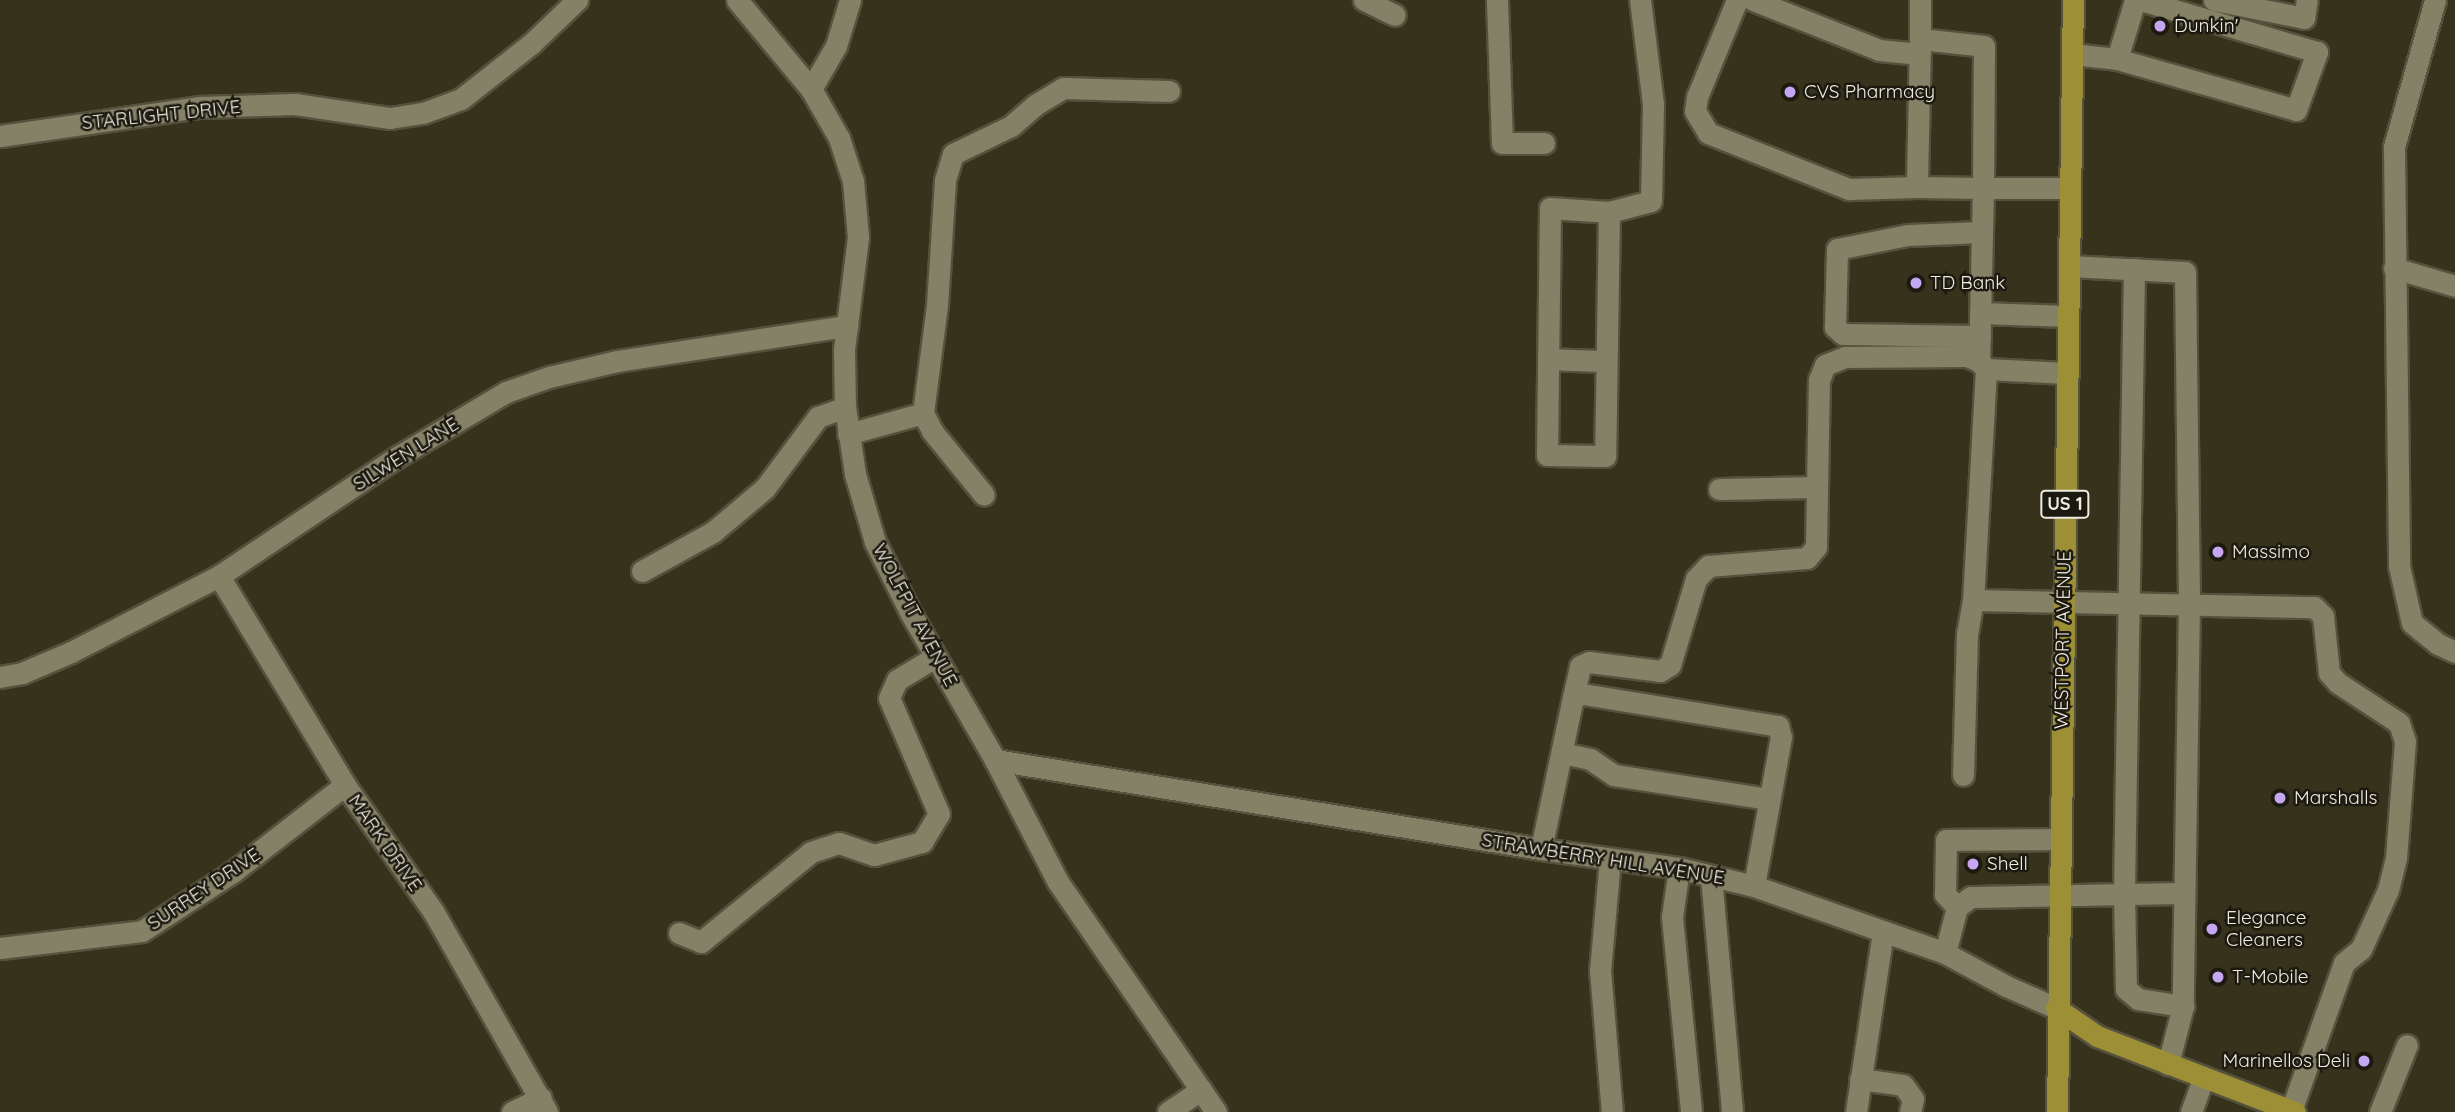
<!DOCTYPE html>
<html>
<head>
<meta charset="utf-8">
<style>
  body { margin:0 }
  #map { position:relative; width:2455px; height:1112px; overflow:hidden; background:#36321b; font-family:Quicksand,sans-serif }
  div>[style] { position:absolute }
  .roads { filter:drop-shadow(2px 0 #54513d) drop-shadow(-2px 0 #54513d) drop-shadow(0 2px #54513d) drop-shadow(0 -2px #54513d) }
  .minor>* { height:21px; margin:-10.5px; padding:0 10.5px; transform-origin:10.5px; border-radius:10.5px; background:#858167 }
  .major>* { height:21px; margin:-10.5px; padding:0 10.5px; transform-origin:10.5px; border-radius:10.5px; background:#9c8f36 }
  .dots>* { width:19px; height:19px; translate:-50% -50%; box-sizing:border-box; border:4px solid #1c1a10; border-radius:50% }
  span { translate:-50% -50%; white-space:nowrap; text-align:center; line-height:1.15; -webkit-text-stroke:5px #1c1a10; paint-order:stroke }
  .shield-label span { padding:2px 5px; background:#1c1a10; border:2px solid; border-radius:5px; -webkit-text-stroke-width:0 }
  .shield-label { font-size:18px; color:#eeecde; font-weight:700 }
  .poi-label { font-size:19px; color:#eeecde }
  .left { translate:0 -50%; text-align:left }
  .right { translate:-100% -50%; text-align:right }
  .street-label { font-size:19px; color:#eeecde }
</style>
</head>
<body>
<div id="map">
  <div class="roads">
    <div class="minor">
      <i style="left:737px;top:0;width:116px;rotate:50.3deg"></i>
      <i style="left:811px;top:89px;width:56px;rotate:60.3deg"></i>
      <i style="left:839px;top:138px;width:45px;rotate:72deg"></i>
      <i style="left:853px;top:181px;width:56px;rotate:84.9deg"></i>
      <i style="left:858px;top:237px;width:114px;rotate:97.1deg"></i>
      <i style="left:844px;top:350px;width:57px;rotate:89deg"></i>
      <i style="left:845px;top:407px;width:68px;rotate:81.5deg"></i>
      <i style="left:855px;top:474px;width:71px;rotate:73.6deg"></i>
      <i style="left:875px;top:542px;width:78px;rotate:63.4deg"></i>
      <i style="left:910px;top:612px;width:171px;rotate:60.1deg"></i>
      <i style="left:995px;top:760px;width:137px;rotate:62.7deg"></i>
      <i style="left:1058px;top:882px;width:279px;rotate:55.5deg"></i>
      <i style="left:1364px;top:0;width:34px;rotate:26deg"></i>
      <i style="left:1497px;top:0;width:143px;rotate:88deg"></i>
      <i style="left:1502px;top:143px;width:42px"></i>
      <i style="left:1737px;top:0;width:105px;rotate:112.4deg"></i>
      <i style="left:1697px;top:97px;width:14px;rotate:98deg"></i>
      <i style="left:1695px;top:111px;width:26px;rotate:59deg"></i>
      <i style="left:1708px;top:133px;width:152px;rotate:21.7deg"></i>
      <i style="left:1849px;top:189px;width:68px;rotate:-1.7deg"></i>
      <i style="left:1753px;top:0;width:136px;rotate:21.6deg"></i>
      <i style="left:1879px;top:50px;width:41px;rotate:5.6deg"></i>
      <i style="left:1920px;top:0;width:39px;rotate:90deg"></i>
      <i style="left:1920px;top:39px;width:64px;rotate:6.2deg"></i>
      <i style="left:1984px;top:46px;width:142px;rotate:90.4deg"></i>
      <i style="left:1983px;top:188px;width:87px"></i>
      <i style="left:2214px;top:0;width:92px;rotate:11.3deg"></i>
      <i style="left:2304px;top:18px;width:18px;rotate:-81deg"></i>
      <i style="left:2435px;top:0;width:153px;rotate:105.6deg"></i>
      <i style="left:2394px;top:147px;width:419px;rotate:89.3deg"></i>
      <i style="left:2399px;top:566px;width:58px;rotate:77.2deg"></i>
      <i style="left:2412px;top:623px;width:33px;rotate:39deg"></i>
      <i style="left:2438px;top:644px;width:19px;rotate:25deg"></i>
      <i style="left:1920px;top:39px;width:148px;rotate:91.2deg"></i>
      <i style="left:1917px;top:187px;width:66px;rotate:0.9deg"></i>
      <i style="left:1983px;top:188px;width:173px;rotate:91.3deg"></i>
      <i style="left:2072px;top:54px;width:45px;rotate:6.3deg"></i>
      <i style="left:2117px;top:59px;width:186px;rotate:15.9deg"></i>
      <i style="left:2296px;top:110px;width:62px;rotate:-70.1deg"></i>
      <i style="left:2317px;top:52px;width:184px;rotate:-163.6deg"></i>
      <i style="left:2117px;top:59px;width:62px;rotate:-73deg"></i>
      <i style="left:811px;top:89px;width:50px;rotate:-59.8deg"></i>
      <i style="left:836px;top:46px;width:48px;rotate:-73.1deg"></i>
      <i style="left:0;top:136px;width:202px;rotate:-8.3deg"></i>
      <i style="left:200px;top:107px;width:95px;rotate:-1.8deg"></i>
      <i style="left:295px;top:104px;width:96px;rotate:8.4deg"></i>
      <i style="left:390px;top:118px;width:33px;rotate:-9deg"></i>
      <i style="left:423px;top:113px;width:40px;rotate:-20.2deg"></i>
      <i style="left:461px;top:99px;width:89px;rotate:-38.2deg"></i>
      <i style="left:531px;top:44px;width:64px;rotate:-43.7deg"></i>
      <i style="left:1609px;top:212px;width:244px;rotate:90.9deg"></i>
      <i style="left:1605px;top:456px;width:58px;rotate:-179deg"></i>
      <i style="left:1547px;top:455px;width:247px;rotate:-89.3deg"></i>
      <i style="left:1550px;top:208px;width:59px;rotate:3.9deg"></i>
      <i style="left:1609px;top:212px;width:43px;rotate:-14.7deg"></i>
      <i style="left:1651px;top:201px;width:97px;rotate:-88.8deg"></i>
      <i style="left:1653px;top:104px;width:105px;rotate:-97.1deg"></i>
      <i style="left:2069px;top:266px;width:116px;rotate:3deg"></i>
      <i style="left:2185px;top:272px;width:332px;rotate:89.3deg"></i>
      <i style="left:2189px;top:604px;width:402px;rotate:90.9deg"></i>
      <i style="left:2183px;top:1006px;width:60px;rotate:104.5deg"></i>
      <i style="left:2394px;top:268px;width:64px;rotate:16.4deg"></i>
      <i style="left:2134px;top:269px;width:626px;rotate:90.92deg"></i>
      <i style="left:2124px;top:895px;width:94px;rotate:88.8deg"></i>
      <i style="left:2126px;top:989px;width:16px;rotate:40deg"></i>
      <i style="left:2138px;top:999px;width:46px;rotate:8.8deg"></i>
      <i style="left:1980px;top:313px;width:88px;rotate:2deg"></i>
      <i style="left:1980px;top:336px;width:137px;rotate:-179.2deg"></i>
      <i style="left:1843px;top:334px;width:11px;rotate:-139deg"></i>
      <i style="left:1835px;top:327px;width:78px;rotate:-88.5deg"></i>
      <i style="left:1837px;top:249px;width:72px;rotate:-11.2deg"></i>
      <i style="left:1908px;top:235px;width:74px;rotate:-2.3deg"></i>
      <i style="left:1548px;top:359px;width:58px;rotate:2deg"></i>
      <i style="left:1986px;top:369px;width:81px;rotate:2.8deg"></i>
      <i style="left:923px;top:413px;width:20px;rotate:63deg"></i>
      <i style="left:932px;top:431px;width:82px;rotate:50.9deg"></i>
      <i style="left:848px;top:434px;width:78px;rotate:-15.6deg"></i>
      <i style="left:923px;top:413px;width:109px;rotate:-82.6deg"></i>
      <i style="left:937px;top:305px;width:125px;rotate:-86.3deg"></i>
      <i style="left:945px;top:180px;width:27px;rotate:-73deg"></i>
      <i style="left:953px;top:154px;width:64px;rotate:-25.8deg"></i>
      <i style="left:1011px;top:126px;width:32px;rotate:-41deg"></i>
      <i style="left:1035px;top:105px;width:33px;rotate:-31deg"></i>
      <i style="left:1063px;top:88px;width:106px;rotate:1.6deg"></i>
      <i style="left:1719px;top:489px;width:98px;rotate:-1.2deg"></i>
      <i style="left:642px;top:571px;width:81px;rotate:-28.8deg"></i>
      <i style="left:713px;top:532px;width:68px;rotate:-40.2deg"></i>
      <i style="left:765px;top:488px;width:89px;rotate:-53.3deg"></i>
      <i style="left:818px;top:417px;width:29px;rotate:-20deg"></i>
      <i style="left:219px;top:576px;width:244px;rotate:58.9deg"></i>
      <i style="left:345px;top:785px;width:154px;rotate:55.1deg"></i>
      <i style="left:433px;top:911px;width:231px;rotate:60.4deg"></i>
      <i style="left:1973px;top:600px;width:341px;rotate:1.2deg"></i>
      <i style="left:2314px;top:607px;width:13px;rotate:45deg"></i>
      <i style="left:2323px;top:616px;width:57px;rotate:84deg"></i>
      <i style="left:2329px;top:673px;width:13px;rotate:48deg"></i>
      <i style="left:2338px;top:683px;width:73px;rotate:33.3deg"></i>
      <i style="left:2399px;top:723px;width:19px;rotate:72deg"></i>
      <i style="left:2405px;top:741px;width:117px;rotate:94.4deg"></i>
      <i style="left:2396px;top:858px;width:33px;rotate:104deg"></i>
      <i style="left:2388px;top:890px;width:65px;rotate:114.6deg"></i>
      <i style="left:2361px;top:949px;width:22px;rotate:141deg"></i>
      <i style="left:2344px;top:963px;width:157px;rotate:109.7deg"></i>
      <i style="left:0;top:677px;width:22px;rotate:-10deg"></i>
      <i style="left:22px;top:673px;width:53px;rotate:-23.2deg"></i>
      <i style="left:71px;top:652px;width:166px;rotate:-27.2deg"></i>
      <i style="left:219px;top:576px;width:214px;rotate:-33.8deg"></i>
      <i style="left:397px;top:457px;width:127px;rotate:-30.8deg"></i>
      <i style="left:506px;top:392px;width:46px;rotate:-19.2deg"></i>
      <i style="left:549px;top:377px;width:70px;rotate:-13.2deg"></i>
      <i style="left:617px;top:361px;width:233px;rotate:-8.7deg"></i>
      <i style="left:1573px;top:697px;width:32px;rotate:-77deg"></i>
      <i style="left:1580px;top:666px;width:10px;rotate:-24deg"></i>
      <i style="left:1589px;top:662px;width:72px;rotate:7.2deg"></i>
      <i style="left:1660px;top:671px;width:12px;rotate:-31deg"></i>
      <i style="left:1670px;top:665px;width:90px;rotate:-73.2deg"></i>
      <i style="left:1696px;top:579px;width:18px;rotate:-47deg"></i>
      <i style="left:1708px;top:566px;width:99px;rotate:-4.6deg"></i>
      <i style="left:1807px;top:558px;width:14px;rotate:-51deg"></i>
      <i style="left:1816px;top:547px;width:167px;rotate:-89deg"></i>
      <i style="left:1819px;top:380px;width:16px;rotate:-68deg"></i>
      <i style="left:1825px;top:365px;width:22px;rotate:-22deg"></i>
      <i style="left:1845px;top:357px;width:122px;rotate:-0.5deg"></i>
      <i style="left:1967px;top:356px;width:13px;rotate:23deg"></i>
      <i style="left:1979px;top:361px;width:11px;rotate:49deg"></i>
      <i style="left:1986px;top:369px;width:231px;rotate:93.2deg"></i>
      <i style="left:1973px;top:600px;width:34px;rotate:100deg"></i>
      <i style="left:1967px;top:633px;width:142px;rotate:91.6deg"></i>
      <i style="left:1562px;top:753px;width:29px;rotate:12deg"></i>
      <i style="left:1590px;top:759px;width:29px;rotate:34deg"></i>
      <i style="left:1614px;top:775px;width:157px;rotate:8.8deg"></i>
      <i style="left:995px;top:760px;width:553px;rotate:9.26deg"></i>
      <i style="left:1541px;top:849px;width:139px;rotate:7.8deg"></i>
      <i style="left:1679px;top:868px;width:77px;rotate:13.5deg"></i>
      <i style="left:1754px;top:886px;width:202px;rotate:19.3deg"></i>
      <i style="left:1945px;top:953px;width:69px;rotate:28.4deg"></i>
      <i style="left:2006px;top:986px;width:55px;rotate:23.7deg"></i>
      <i style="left:1541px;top:849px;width:155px;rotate:-78.1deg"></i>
      <i style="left:1573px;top:697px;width:10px;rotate:-17deg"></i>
      <i style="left:1583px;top:694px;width:198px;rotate:9.3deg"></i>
      <i style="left:1778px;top:726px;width:11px;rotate:75deg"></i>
      <i style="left:1781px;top:737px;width:151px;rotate:100.3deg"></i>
      <i style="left:1610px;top:859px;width:111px;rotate:95.1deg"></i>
      <i style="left:1600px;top:970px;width:143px;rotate:85.2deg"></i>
      <i style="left:1679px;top:868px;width:49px;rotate:98.1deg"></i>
      <i style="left:1672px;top:917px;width:196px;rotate:84.4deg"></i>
      <i style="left:1711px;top:876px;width:237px;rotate:84.9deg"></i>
      <i style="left:1957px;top:907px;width:17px;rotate:-36deg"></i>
      <i style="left:1971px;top:897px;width:212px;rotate:-1.1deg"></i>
      <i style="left:679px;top:933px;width:24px;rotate:22deg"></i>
      <i style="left:701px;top:942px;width:142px;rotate:-39.3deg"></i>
      <i style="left:811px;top:852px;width:29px;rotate:-18deg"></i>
      <i style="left:839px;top:843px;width:37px;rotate:19deg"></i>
      <i style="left:874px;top:855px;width:50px;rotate:-15.2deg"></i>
      <i style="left:922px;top:842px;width:33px;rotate:-59deg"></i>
      <i style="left:939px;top:814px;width:126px;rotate:-113.3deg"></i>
      <i style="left:889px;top:698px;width:20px;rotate:-66deg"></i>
      <i style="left:897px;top:680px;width:44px;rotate:-31.2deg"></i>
      <i style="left:0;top:948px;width:143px;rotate:-6.8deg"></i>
      <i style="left:142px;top:931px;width:110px;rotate:-33.1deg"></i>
      <i style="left:234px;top:871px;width:140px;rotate:-37.8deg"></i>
      <i style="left:1945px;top:953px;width:48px;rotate:-75.4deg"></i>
      <i style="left:1957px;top:907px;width:18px;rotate:-133deg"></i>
      <i style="left:1945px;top:894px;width:54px;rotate:-88.9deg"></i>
      <i style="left:1946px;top:840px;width:113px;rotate:-0.5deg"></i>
      <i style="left:1860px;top:1079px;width:43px;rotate:7.9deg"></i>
      <i style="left:1903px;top:1085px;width:17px;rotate:54deg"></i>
      <i style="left:1913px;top:1099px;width:13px;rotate:103deg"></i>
      <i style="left:512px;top:1112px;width:32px;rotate:-26deg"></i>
      <i style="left:1168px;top:1112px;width:40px;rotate:-34deg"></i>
      <i style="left:1856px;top:1112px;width:183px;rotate:-81.5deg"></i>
      <i style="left:2191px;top:1112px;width:37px;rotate:-70deg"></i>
      <i style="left:2380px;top:1112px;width:72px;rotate:-68.1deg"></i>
    </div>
    <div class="major">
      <i style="left:2056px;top:1008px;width:50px;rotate:34.3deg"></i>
      <i style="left:2097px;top:1036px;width:212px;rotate:21deg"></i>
      <i style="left:2057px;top:1112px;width:1112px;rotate:-89.18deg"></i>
    </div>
  </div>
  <div class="dots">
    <i style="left:2160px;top:26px;background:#c5a6f0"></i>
    <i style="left:1790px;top:92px;background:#c5a6f0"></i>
    <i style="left:1916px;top:283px;background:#c5a6f0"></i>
    <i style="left:2218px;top:552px;background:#c5a6f0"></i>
    <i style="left:2280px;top:798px;background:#c5a6f0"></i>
    <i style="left:1973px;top:864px;background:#c5a6f0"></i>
    <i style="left:2212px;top:929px;background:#c5a6f0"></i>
    <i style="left:2218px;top:977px;background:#c5a6f0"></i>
    <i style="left:2364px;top:1061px;background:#c5a6f0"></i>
  </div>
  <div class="shield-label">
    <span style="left:2065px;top:504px">US 1</span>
  </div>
  <div class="poi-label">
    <span class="left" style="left:2174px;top:26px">Dunkin'</span>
    <span class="left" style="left:1804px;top:92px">CVS Pharmacy</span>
    <span class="left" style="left:1930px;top:283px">TD Bank</span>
    <span class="left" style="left:2232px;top:552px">Massimo</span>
    <span class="left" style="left:2294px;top:798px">Marshalls</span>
    <span class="left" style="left:1987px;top:864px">Shell</span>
    <span class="left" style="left:2226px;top:929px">Elegance<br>Cleaners</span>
    <span class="left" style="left:2232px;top:977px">T-Mobile</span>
    <span class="right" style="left:2350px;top:1061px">Marinellos Deli</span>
  </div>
  <div class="street-label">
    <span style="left:161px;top:115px;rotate:-6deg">STARLIGHT DRIVE</span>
    <span style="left:406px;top:454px;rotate:-32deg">SILWEN LANE</span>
    <span style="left:915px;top:615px;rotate:62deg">WOLFPIT AVENUE</span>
    <span style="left:2063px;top:640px;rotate:-89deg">WESTPORT AVENUE</span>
    <span style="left:385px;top:843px;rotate:55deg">MARK DRIVE</span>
    <span style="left:1603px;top:859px;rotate:9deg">STRAWBERRY HILL AVENUE</span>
    <span style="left:204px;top:889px;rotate:-34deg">SURREY DRIVE</span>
  </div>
</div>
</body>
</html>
